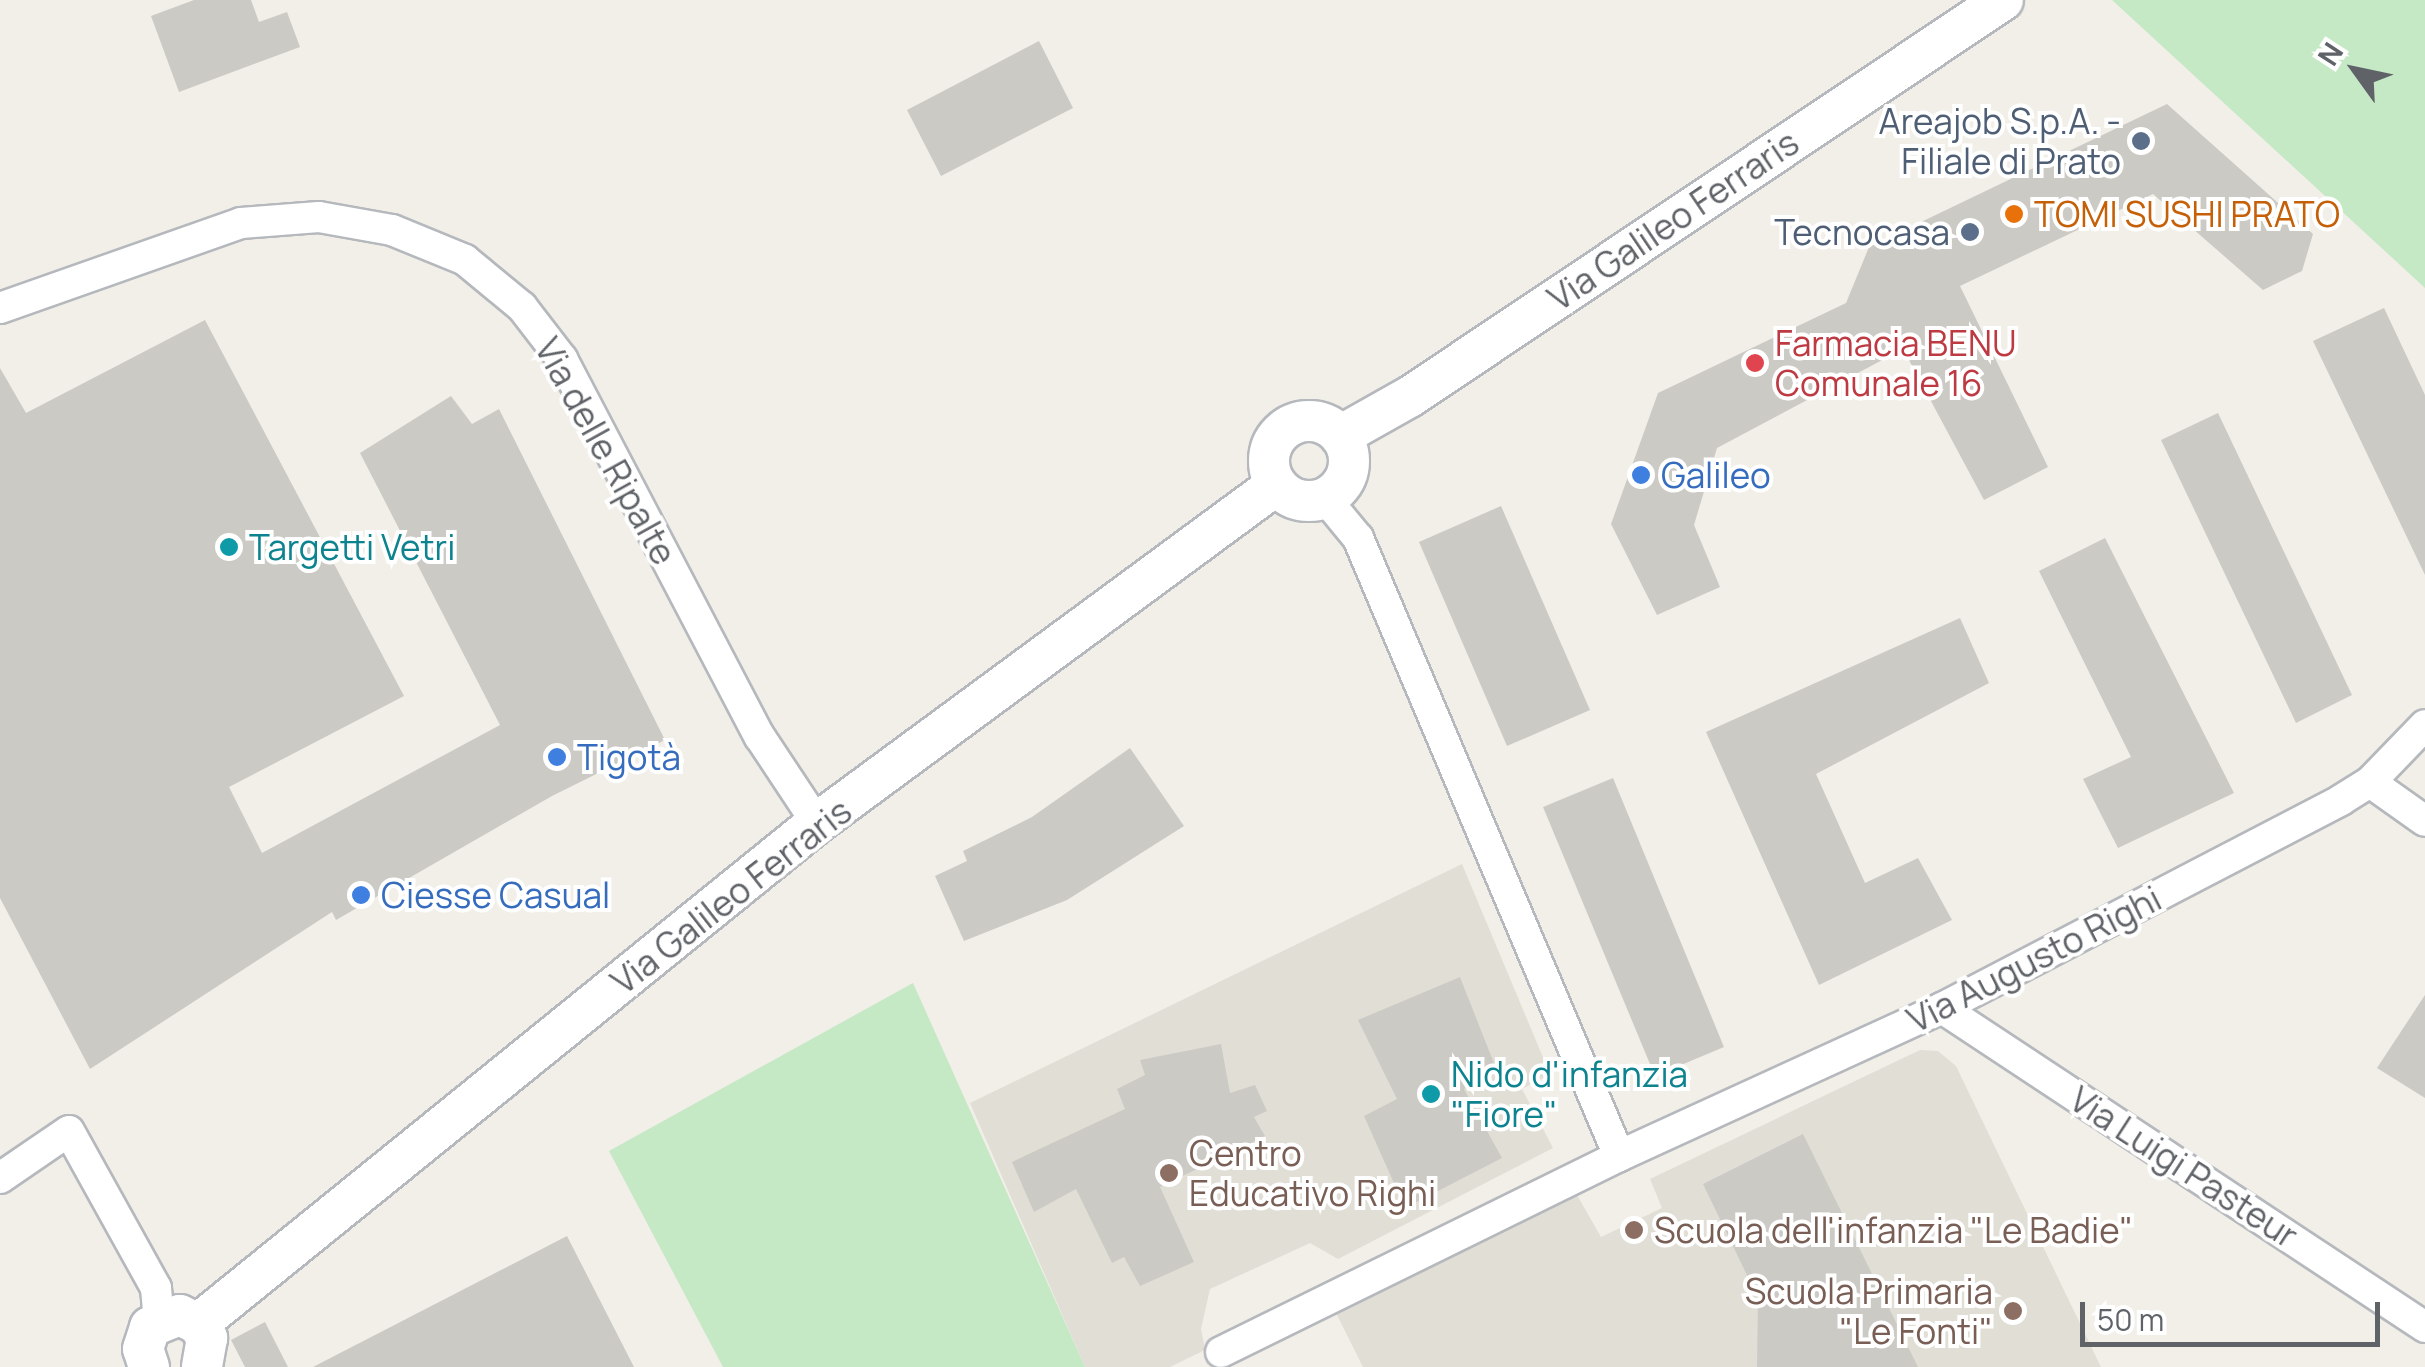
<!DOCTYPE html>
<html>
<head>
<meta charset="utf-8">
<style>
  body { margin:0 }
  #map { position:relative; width:2425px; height:1367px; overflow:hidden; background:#f1efe8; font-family:Manrope,sans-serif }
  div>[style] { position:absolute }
  .education>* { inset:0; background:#e1ded6 }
  .green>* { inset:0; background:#c5e8c5 }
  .building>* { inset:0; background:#cccac5 }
  .roads { filter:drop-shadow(2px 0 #b5b8bc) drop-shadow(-2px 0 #b5b8bc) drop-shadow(0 2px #b5b8bc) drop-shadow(0 -2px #b5b8bc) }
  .minor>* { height:30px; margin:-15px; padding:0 15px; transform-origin:15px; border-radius:15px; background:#fff }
  .tertiary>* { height:40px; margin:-20px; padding:0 20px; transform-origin:20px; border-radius:20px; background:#fff }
  .tertiary>.ring { margin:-20px; padding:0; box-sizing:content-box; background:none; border:40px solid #fff; border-radius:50% }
  .dots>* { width:28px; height:28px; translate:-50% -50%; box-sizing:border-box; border:5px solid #fff; border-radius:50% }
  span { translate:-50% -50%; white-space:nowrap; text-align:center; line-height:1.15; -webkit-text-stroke:8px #fff; paint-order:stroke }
  .service-label { font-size:35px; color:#4e5e75 }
  .right { translate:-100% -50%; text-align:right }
  .food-label { font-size:35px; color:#c56008 }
  .left { translate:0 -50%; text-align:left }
  .street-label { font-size:35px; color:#5f6368 }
  .health-label { font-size:35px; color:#be3a42 }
  .shop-label { font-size:35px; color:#366cbe }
  .culture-label { font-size:35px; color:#0d838f }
  .education-label { font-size:35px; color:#785e54 }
  .north { position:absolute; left:2305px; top:20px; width:100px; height:100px; -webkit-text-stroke:8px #fff; paint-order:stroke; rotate:303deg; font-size:28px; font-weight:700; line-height:40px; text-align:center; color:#5f6368 }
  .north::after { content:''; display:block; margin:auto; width:35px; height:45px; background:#5f6368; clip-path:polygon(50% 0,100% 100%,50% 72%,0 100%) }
  .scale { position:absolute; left:2080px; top:1302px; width:300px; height:45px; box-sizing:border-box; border:5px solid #5f6368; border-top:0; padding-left:12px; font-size:30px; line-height:35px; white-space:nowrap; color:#5f6368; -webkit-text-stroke:8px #fff; paint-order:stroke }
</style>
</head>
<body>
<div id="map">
  <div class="education">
    <i style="clip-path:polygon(1462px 864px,1550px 1074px,1522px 1089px,1553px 1148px,1338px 1259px,1310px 1243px,1210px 1289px,1201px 1329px,1205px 1350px,1170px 1367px,1085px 1367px,970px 1103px)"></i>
    <i style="clip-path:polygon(1920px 1050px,1938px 1051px,1956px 1066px,2101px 1367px,1363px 1367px,1336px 1313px,1577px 1195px,1601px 1237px,1662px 1208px,1650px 1179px)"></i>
  </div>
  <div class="green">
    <i style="clip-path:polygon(2112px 0,2425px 0,2425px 288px,2399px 264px)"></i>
    <i style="clip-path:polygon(913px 983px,1085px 1367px,723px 1367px,609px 1151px)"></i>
  </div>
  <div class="building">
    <i style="clip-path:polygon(194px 0,251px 0,259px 22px,287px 12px,300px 47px,179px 92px,151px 16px)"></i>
    <i style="clip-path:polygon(1039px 41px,1073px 108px,941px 176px,907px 110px)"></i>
    <i style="clip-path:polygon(2167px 104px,2313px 234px,2302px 271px,2263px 290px,2153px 194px,1960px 286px,2048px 467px,1984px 500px,1903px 349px,1717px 448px,1694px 525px,1720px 587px,1657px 615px,1611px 524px,1658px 393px,1846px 303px,1869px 247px)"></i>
    <i style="clip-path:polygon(2384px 308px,2425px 395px,2425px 575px,2313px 341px)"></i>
    <i style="clip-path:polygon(205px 320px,404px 696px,229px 787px,262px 853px,500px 725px,360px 453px,451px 396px,472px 424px,499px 409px,665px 740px,552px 796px,336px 920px,332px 912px,90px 1069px,0 898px,0 368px,26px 413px)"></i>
    <i style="clip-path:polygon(2218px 413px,2352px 695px,2296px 723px,2161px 440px)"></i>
    <i style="clip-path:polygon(1501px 506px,1590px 710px,1507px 746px,1419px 542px)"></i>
    <i style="clip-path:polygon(2105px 538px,2234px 793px,2118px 848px,2083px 779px,2131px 757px,2039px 571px)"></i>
    <i style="clip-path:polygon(1960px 618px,1989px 683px,1816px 774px,1865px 883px,1918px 858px,1952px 920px,1819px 985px,1706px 732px)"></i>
    <i style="clip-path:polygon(1130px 748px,1184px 826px,1067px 900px,964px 941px,935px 876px,967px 861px,963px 851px,1032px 817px)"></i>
    <i style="clip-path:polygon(1613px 778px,1724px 1047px,1655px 1076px,1543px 807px)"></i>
    <i style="clip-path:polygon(1460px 977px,1497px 1071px,1464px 1089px,1502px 1158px,1405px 1208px,1364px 1116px,1397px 1099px,1358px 1020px)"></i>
    <i style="clip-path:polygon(2425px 995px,2425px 1098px,2377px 1068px)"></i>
    <i style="clip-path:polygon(1221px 1044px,1230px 1093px,1255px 1085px,1267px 1111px,1254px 1117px,1265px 1136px,1160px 1187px,1194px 1262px,1140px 1286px,1124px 1257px,1112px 1263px,1076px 1189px,1034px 1212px,1012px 1162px,1125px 1109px,1117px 1089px,1145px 1075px,1140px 1060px)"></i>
    <i style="clip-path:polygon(1803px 1134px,1918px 1367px,1757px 1367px,1758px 1298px,1703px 1184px)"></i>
    <i style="clip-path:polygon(567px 1236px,634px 1367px,313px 1367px)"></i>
    <i style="clip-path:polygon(265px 1322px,288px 1367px,245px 1367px,231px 1340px)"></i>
  </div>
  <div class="roads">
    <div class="minor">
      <i style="left:0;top:308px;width:256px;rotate:-19.4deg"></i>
      <i style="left:241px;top:223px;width:78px;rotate:-4.4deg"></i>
      <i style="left:319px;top:217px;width:74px;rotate:10.1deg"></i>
      <i style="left:392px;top:230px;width:79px;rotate:22.3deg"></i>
      <i style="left:465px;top:260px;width:74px;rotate:39.5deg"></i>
      <i style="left:522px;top:307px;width:66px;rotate:52.4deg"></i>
      <i style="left:562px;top:359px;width:427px;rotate:62.4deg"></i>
      <i style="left:760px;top:737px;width:103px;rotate:56.5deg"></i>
      <i style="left:1325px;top:498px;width:52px;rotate:50.5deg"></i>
      <i style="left:1358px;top:538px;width:671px;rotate:67.1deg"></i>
      <i style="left:1619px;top:1156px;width:355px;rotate:-24.6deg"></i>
      <i style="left:1942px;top:1008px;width:450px;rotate:-27.5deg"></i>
      <i style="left:2341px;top:800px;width:34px;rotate:-32deg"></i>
      <i style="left:2370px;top:782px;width:79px;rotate:-46deg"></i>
      <i style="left:2370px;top:782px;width:67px;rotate:35.3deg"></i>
      <i style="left:1942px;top:1008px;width:579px;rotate:33.44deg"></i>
      <i style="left:0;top:1178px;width:83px;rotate:-34.3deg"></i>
      <i style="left:69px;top:1131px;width:179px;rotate:61deg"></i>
      <i style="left:156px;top:1288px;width:32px;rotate:85deg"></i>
      <i style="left:1221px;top:1352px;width:444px;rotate:-26.2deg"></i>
    </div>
    <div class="tertiary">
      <i class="ring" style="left:1269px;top:421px;width:40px;height:40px"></i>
      <i style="left:1340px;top:436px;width:81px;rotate:-29.4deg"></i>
      <i style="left:1411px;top:396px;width:712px;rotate:-33.78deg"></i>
      <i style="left:198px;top:1324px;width:796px;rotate:-38.99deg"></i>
      <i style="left:817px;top:823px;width:570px;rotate:-36.37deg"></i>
      <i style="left:149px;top:1367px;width:19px;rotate:-108deg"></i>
      <i style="left:143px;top:1349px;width:23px;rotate:-72deg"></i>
      <i style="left:150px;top:1327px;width:32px;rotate:-22deg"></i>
      <i style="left:180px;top:1315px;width:20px;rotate:27deg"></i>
      <i style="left:198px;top:1324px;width:17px;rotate:57deg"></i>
      <i style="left:207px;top:1338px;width:29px;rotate:100deg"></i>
    </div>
  </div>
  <div class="dots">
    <i style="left:2141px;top:141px;background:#5c6f8a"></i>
    <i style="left:2014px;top:214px;background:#e8710a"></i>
    <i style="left:1970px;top:232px;background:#5c6f8a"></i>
    <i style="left:1755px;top:363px;background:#e0444e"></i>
    <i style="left:1641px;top:475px;background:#3f7fe0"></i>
    <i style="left:229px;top:547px;background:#0f9aa8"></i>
    <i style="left:557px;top:757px;background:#3f7fe0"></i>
    <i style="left:361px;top:895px;background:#3f7fe0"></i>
    <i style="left:1431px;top:1094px;background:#0f9aa8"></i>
    <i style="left:1169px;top:1173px;background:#8d6e63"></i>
    <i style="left:1634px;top:1230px;background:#8d6e63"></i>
    <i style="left:2013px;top:1311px;background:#8d6e63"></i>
  </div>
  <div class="service-label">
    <span class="right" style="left:2121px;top:141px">Areajob S.p.A. -<br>Filiale di Prato</span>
    <span class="right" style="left:1950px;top:232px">Tecnocasa</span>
  </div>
  <div class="food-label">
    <span class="left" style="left:2034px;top:214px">TOMI SUSHI PRATO</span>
  </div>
  <div class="street-label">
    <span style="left:1673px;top:220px;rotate:-34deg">Via Galileo Ferraris</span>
    <span style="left:606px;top:451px;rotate:61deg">Via delle Ripalte</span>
    <span style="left:731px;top:896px;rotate:-38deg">Via Galileo Ferraris</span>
    <span style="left:2034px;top:959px;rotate:-27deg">Via Augusto Righi</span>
    <span style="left:2184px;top:1167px;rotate:33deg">Via Luigi Pasteur</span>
  </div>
  <div class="health-label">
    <span class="left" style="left:1775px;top:363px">Farmacia BENU<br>Comunale 16</span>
  </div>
  <div class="shop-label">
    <span class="left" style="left:1661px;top:475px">Galileo</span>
    <span class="left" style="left:577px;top:757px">Tigotà</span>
    <span class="left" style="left:381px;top:895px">Ciesse Casual</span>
  </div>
  <div class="culture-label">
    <span class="left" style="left:249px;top:547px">Targetti Vetri</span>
    <span class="left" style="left:1451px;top:1094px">Nido d'infanzia<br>"Fiore"</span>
  </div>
  <div class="education-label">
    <span class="left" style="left:1189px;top:1173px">Centro<br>Educativo Righi</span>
    <span class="left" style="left:1654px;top:1230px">Scuola dell'infanzia "Le Badie"</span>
    <span class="right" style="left:1993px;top:1311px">Scuola Primaria<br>"Le Fonti"</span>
  </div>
  <div class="north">N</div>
  <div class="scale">50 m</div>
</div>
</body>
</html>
